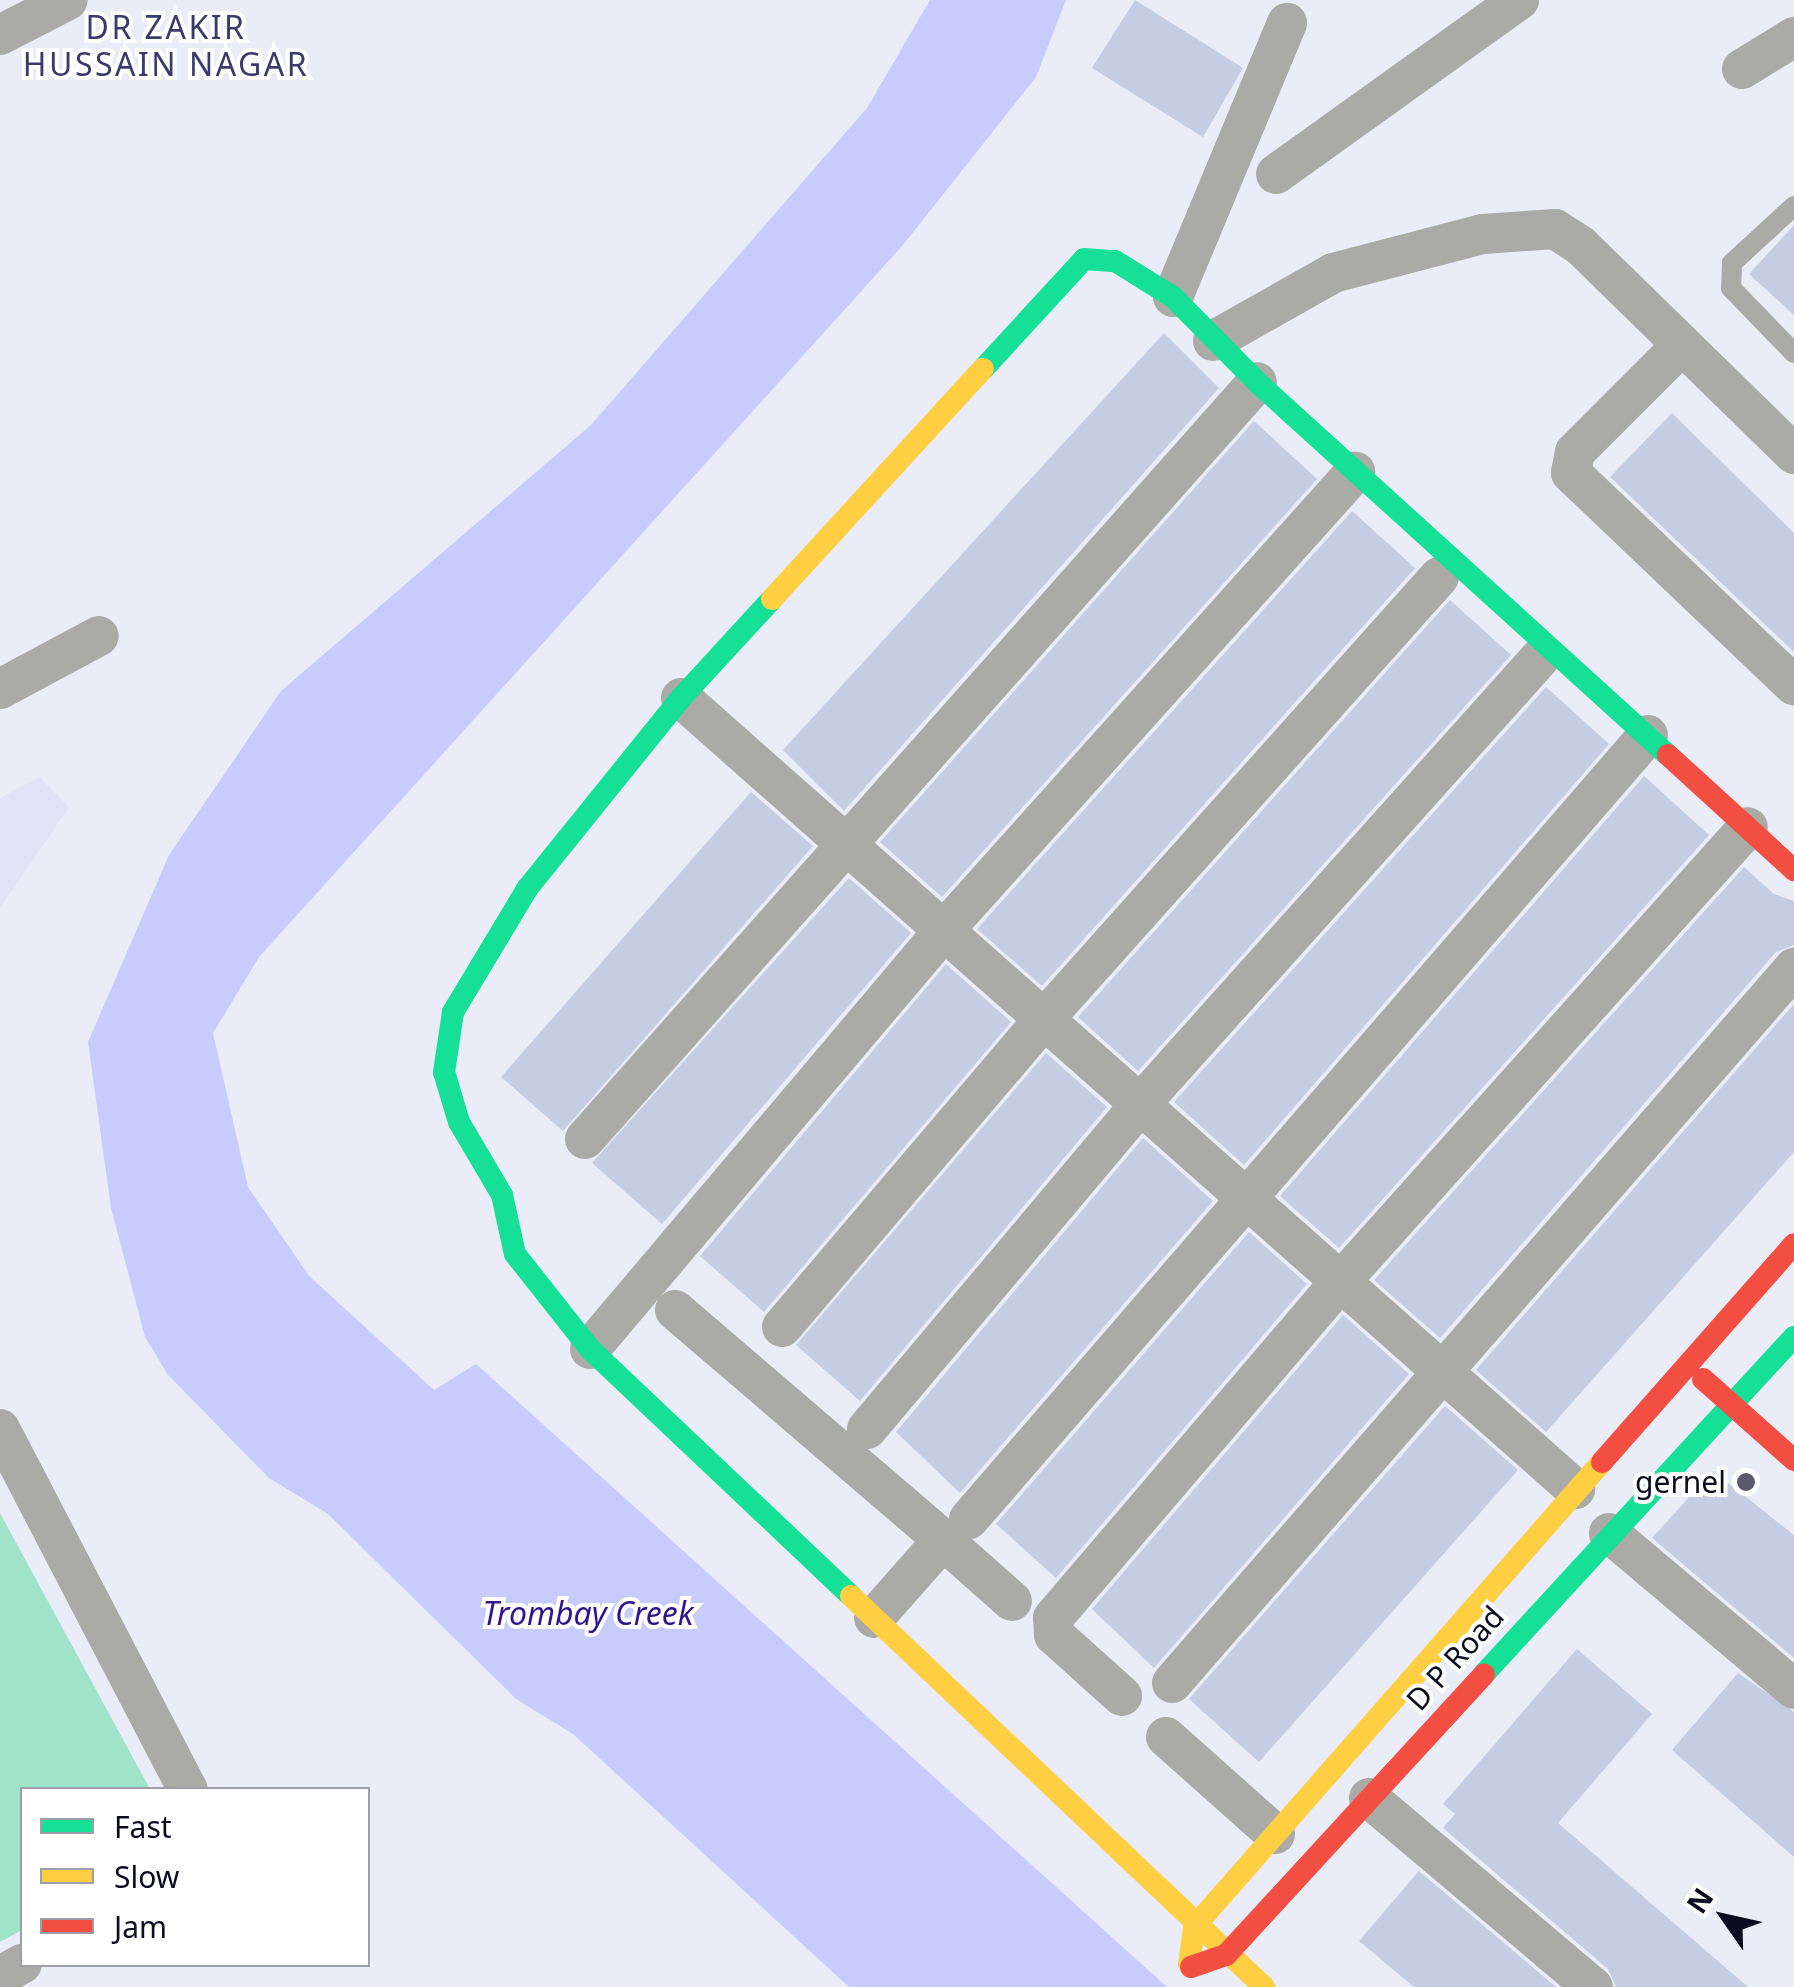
<!DOCTYPE html>
<html>
<head>
<meta charset="utf-8">
<style>
  body { margin:0 }
  #map { position:relative; width:1794px; height:1987px; overflow:hidden; background:#eaecf8; font-family:"Noto Sans",sans-serif }
  div>[style] { position:absolute }
  .built>* { inset:0; background:#e1e3f7 }
  .green>* { inset:0; background:#9fe4ca }
  .water>* { inset:0; background:#c8ccfc }
  .building>* { inset:0; background:#c4cde1 }
  .lane>* { height:20px; margin:-10px; padding:0 10px; transform-origin:10px; border-radius:10px; background:#aaaaa6 }
  .street>* { height:40px; margin:-20px; padding:0 20px; transform-origin:20px; border-radius:20px; background:#aaaaa6 }
  .fast>* { height:22px; margin:-11px; padding:0 11px; transform-origin:11px; border-radius:11px; background:#16e098 }
  .slow>* { height:22px; margin:-11px; padding:0 11px; transform-origin:11px; border-radius:11px; background:#ffcf43 }
  .jam>* { height:22px; margin:-11px; padding:0 11px; transform-origin:11px; border-radius:11px; background:#f24e42 }
  .dots>* { width:28px; height:28px; translate:-50% -50%; box-sizing:border-box; border:5px solid #fff; border-radius:50% }
  span { translate:-50% -50%; white-space:nowrap; text-align:center; line-height:1.15; -webkit-text-stroke:8px #fff; paint-order:stroke }
  .poi-label { font-size:30px; color:#0c0c20 }
  .right { translate:-100% -50%; text-align:right }
  .street-label { font-size:30px; color:#0c0c20 }
  .neighbourhood-label { font-size:32px; color:#3a3b6a; letter-spacing:2.5px }
  .water-label { font-size:32px; color:#30158f; font-style:italic }
  .legend { position:absolute; left:20px; top:1787px; width:350px; height:180px; box-sizing:border-box; background:#fff; border:2px solid #9e9ea6; margin:0; padding:12px 18px; list-style:none; font-size:30px; color:#0c0c20 }
  .legend li { display:flex; align-items:center; gap:20px; height:50px }
  .legend b { width:50px; border:2px solid #9e9ea6 }
  .north { position:absolute; left:1674px; top:1867px; width:100px; height:100px; -webkit-text-stroke:8px #fff; paint-order:stroke; rotate:304deg; font-size:28px; font-weight:700; line-height:40px; text-align:center; color:#0c0c20 }
  .north::after { content:''; display:block; margin:auto; width:35px; height:45px; background:#0c0c20; clip-path:polygon(50% 0,100% 100%,50% 72%,0 100%) }
</style>
</head>
<body>
<div id="map">
  <div class="built">
    <i style="clip-path:polygon(39px 777px,69px 807px,0 908px,0 798px)"></i>
  </div>
  <div class="green">
    <i style="clip-path:polygon(0 1513px,150px 1789px,22px 1790px,22px 1930px,0 1942px)"></i>
  </div>
  <div class="water">
    <i style="clip-path:polygon(930px 0,1066px 0,1036px 77px,903px 245px,259px 957px,213px 1033px,248px 1187px,309px 1276px,434px 1390px,476px 1364px,1167px 1987px,849px 1987px,573px 1734px,516px 1699px,328px 1514px,269px 1478px,168px 1375px,145px 1337px,111px 1208px,88px 1042px,169px 855px,281px 691px,591px 425px,867px 108px)"></i>
  </div>
  <div class="building">
    <i style="clip-path:polygon(1135px 0,1243px 68px,1203px 137px,1092px 68px)"></i>
    <i style="clip-path:polygon(1794px 225px,1794px 315px,1749px 274px)"></i>
    <i style="clip-path:polygon(1164px 333px,1219px 388px,844px 811px,783px 750px)"></i>
    <i style="clip-path:polygon(1672px 413px,1794px 533px,1794px 652px,1610px 477px)"></i>
    <i style="clip-path:polygon(1254px 421px,1317px 479px,942px 897px,880px 842px)"></i>
    <i style="clip-path:polygon(1352px 511px,1415px 568px,1042px 986px,977px 929px)"></i>
    <i style="clip-path:polygon(1450px 600px,1511px 655px,1138px 1071px,1078px 1017px)"></i>
    <i style="clip-path:polygon(1546px 687px,1609px 744px,1244px 1165px,1174px 1102px)"></i>
    <i style="clip-path:polygon(1644px 776px,1709px 835px,1339px 1248px,1280px 1196px)"></i>
    <i style="clip-path:polygon(751px 792px,813px 846px,563px 1131px,501px 1077px)"></i>
    <i style="clip-path:polygon(1744px 867px,1774px 894px,1794px 901px,1794px 945px,1776px 952px,1440px 1338px,1374px 1280px)"></i>
    <i style="clip-path:polygon(849px 878px,911px 933px,662px 1224px,592px 1163px)"></i>
    <i style="clip-path:polygon(946px 964px,1011px 1022px,764px 1312px,700px 1256px)"></i>
    <i style="clip-path:polygon(1794px 1004px,1794px 1152px,1546px 1432px,1476px 1370px)"></i>
    <i style="clip-path:polygon(1046px 1053px,1107px 1107px,860px 1401px,796px 1345px)"></i>
    <i style="clip-path:polygon(1143px 1138px,1213px 1201px,960px 1493px,896px 1432px)"></i>
    <i style="clip-path:polygon(1249px 1232px,1307px 1284px,1056px 1578px,996px 1524px)"></i>
    <i style="clip-path:polygon(1343px 1315px,1409px 1374px,1154px 1668px,1092px 1609px)"></i>
    <i style="clip-path:polygon(1445px 1406px,1518px 1470px,1259px 1762px,1189px 1699px)"></i>
    <i style="clip-path:polygon(1713px 1471px,1794px 1535px,1794px 1658px,1652px 1538px)"></i>
    <i style="clip-path:polygon(1577px 1649px,1652px 1714px,1558px 1823px,1748px 1987px,1616px 1987px,1608px 1969px,1443px 1828px,1455px 1814px,1443px 1804px)"></i>
    <i style="clip-path:polygon(1738px 1673px,1794px 1712px,1794px 1857px,1672px 1750px)"></i>
    <i style="clip-path:polygon(1419px 1871px,1556px 1987px,1414px 1987px,1359px 1941px)"></i>
  </div>
  <div class="lane">
    <i style="left:1794px;top:206px;width:84px;rotate:137.4deg"></i>
    <i style="left:1732px;top:263px;width:25px;rotate:92deg"></i>
    <i style="left:1731px;top:288px;width:91px;rotate:45.9deg"></i>
  </div>
  <div class="street">
    <i style="left:0;top:35px;width:76px;rotate:-27.2deg"></i>
    <i style="left:1742px;top:69px;width:61px;rotate:-31.6deg"></i>
    <i style="left:1276px;top:174px;width:299px;rotate:-35.6deg"></i>
    <i style="left:1173px;top:297px;width:297px;rotate:-67.4deg"></i>
    <i style="left:1213px;top:341px;width:138px;rotate:-29.5deg"></i>
    <i style="left:1333px;top:273px;width:155px;rotate:-14.6deg"></i>
    <i style="left:1483px;top:234px;width:72px;rotate:-4deg"></i>
    <i style="left:1555px;top:229px;width:31px;rotate:33deg"></i>
    <i style="left:1581px;top:246px;width:298px;rotate:44.3deg"></i>
    <i style="left:1682px;top:345px;width:151px;rotate:135deg"></i>
    <i style="left:1575px;top:452px;width:21px;rotate:101deg"></i>
    <i style="left:1571px;top:473px;width:308px;rotate:43.6deg"></i>
    <i style="left:0;top:689px;width:112px;rotate:-28.2deg"></i>
    <i style="left:681px;top:698px;width:1194px;rotate:41.5deg"></i>
    <i style="left:585px;top:1139px;width:1012px;rotate:-48.4deg"></i>
    <i style="left:675px;top:1310px;width:353px;rotate:40.6deg"></i>
    <i style="left:943px;top:1540px;width:104px;rotate:131.5deg"></i>
    <i style="left:782px;top:1327px;width:407px;rotate:-49.6deg"></i>
    <i style="left:1046px;top:1017px;width:590px;rotate:-48.23deg"></i>
    <i style="left:590px;top:1349px;width:551px;rotate:-49.78deg"></i>
    <i style="left:946px;top:928px;width:613px;rotate:-48.11deg"></i>
    <i style="left:0;top:1429px;width:407px;rotate:62.5deg"></i>
    <i style="left:867px;top:1429px;width:427px;rotate:-49.9deg"></i>
    <i style="left:1142px;top:1102px;width:596px;rotate:-48.13deg"></i>
    <i style="left:969px;top:1519px;width:1037px;rotate:-49.11deg"></i>
    <i style="left:1609px;top:1533px;width:242px;rotate:40.1deg"></i>
    <i style="left:943px;top:1540px;width:92px;rotate:41.5deg"></i>
    <i style="left:1172px;top:1683px;width:948px;rotate:-48.98deg"></i>
    <i style="left:1122px;top:1696px;width:91px;rotate:-138.1deg"></i>
    <i style="left:1054px;top:1635px;width:17px;rotate:-93deg"></i>
    <i style="left:1053px;top:1618px;width:445px;rotate:-49.5deg"></i>
    <i style="left:1342px;top:1280px;width:608px;rotate:-48.13deg"></i>
    <i style="left:1166px;top:1737px;width:146px;rotate:41.7deg"></i>
    <i style="left:1369px;top:1798px;width:293px;rotate:40.2deg"></i>
    <i style="left:0;top:1976px;width:25px;rotate:-29deg"></i>
  </div>
  <div class="fast">
    <i style="left:983px;top:369px;width:149px;rotate:-47.4deg"></i>
    <i style="left:1084px;top:259px;width:31px;rotate:4deg"></i>
    <i style="left:1115px;top:261px;width:68px;rotate:31.8deg"></i>
    <i style="left:1173px;top:297px;width:120px;rotate:45.3deg"></i>
    <i style="left:1257px;top:382px;width:555px;rotate:42.23deg"></i>
    <i style="left:772px;top:599px;width:134px;rotate:132.6deg"></i>
    <i style="left:681px;top:698px;width:245px;rotate:128.9deg"></i>
    <i style="left:527px;top:889px;width:144px;rotate:121deg"></i>
    <i style="left:453px;top:1012px;width:61px;rotate:98.5deg"></i>
    <i style="left:444px;top:1072px;width:52px;rotate:73.3deg"></i>
    <i style="left:459px;top:1122px;width:85px;rotate:59.5deg"></i>
    <i style="left:502px;top:1195px;width:60px;rotate:77.6deg"></i>
    <i style="left:515px;top:1254px;width:121px;rotate:51.7deg"></i>
    <i style="left:590px;top:1349px;width:359px;rotate:43.4deg"></i>
    <i style="left:1484px;top:1674px;width:458px;rotate:-47.4deg"></i>
  </div>
  <div class="slow">
    <i style="left:772px;top:599px;width:312px;rotate:-47.5deg"></i>
    <i style="left:851px;top:1596px;width:569px;rotate:43.43deg"></i>
    <i style="left:1189px;top:1964px;width:37px;rotate:-82deg"></i>
    <i style="left:1194px;top:1927px;width:619px;rotate:-48.74deg"></i>
  </div>
  <div class="jam">
    <i style="left:1668px;top:755px;width:171px;rotate:42.4deg"></i>
    <i style="left:1703px;top:1379px;width:122px;rotate:41.7deg"></i>
    <i style="left:1602px;top:1462px;width:290px;rotate:-48.6deg"></i>
    <i style="left:1191px;top:1967px;width:37px;rotate:-19deg"></i>
    <i style="left:1226px;top:1955px;width:381px;rotate:-47.4deg"></i>
  </div>
  <div class="dots">
    <i style="left:1746px;top:1482px;background:#5a5a6c"></i>
  </div>
  <div class="poi-label">
    <span class="right" style="left:1726px;top:1482px">gernel</span>
  </div>
  <div class="street-label">
    <span style="left:1455px;top:1658px;rotate:-48deg">D P Road</span>
  </div>
  <div class="neighbourhood-label">
    <span style="left:166px;top:46px">DR ZAKIR<br>HUSSAIN NAGAR</span>
  </div>
  <div class="water-label">
    <span style="left:588px;top:1613px">Trombay Creek</span>
  </div>
  <ul class="legend">
  <li><b style="height:12px;background:#16e098"></b>Fast</li>
  <li><b style="height:12px;background:#ffcf43"></b>Slow</li>
  <li><b style="height:12px;background:#f24e42"></b>Jam</li>
  </ul>
  <div class="north">N</div>
</div>
</body>
</html>
